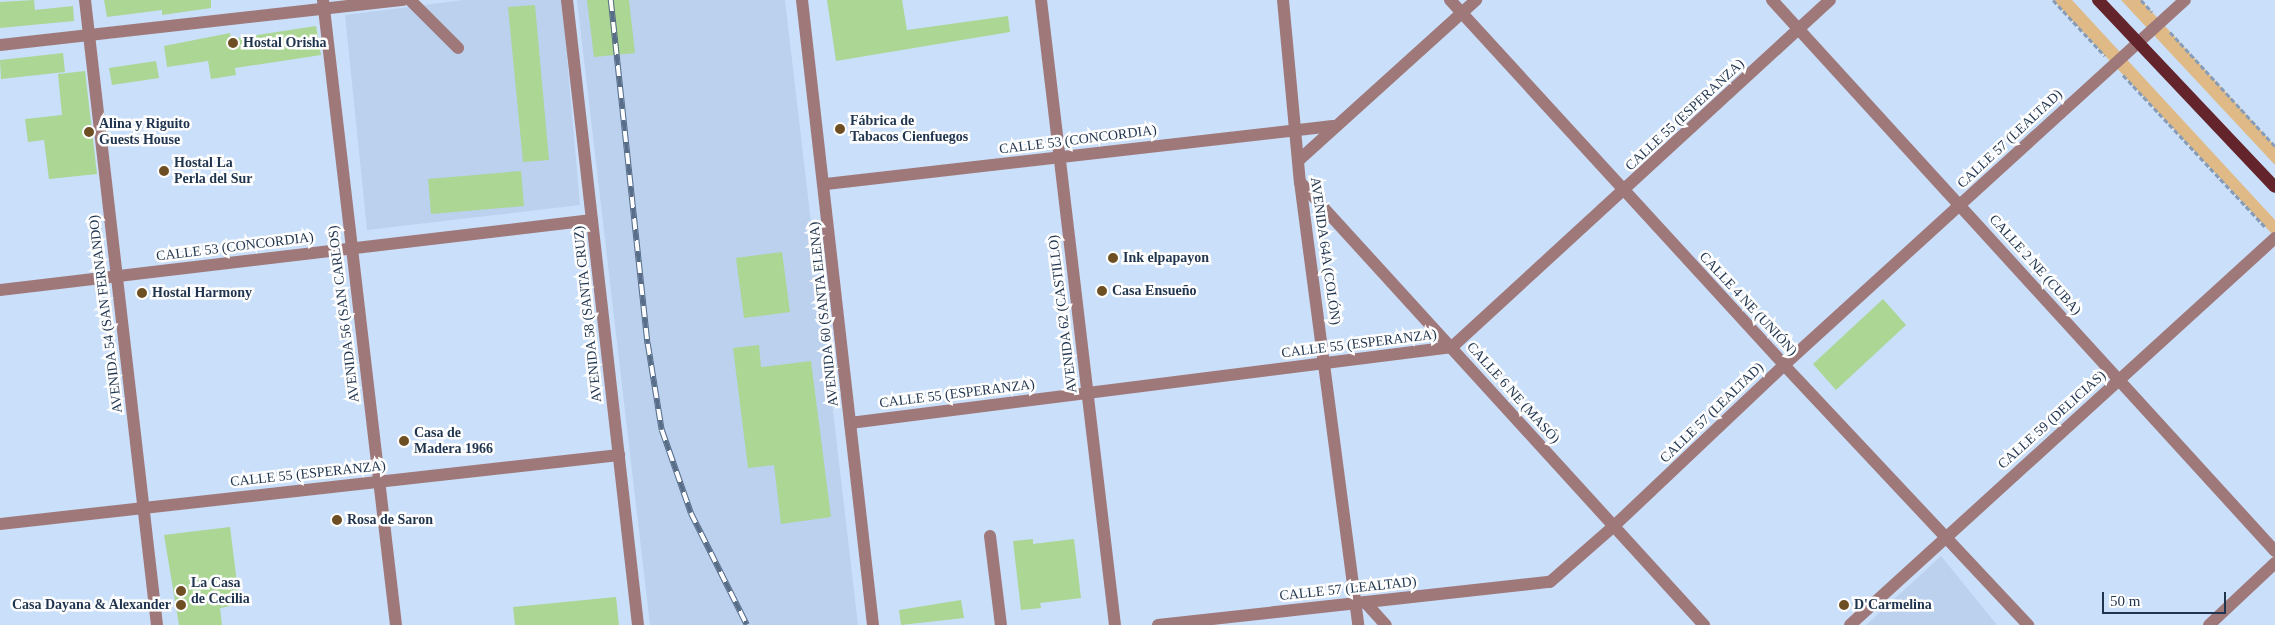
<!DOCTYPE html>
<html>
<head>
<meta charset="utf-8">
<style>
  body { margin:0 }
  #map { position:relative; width:2275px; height:625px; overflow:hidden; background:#cadffa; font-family:Georgia,serif }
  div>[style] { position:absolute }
  .built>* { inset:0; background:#bbd1ee }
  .green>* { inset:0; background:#dfba87 }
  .building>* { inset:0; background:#abd694 }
  .path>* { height:3px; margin-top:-1.5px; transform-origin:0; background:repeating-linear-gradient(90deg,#879cb7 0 5px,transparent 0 7.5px) }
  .minor>* { height:12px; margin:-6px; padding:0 6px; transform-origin:6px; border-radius:6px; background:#9f787a }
  .major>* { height:12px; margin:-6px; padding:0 6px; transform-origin:6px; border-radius:6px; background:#64242c }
  .rail>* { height:5.5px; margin-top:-2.75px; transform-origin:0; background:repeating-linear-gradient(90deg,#fefefe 0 11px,#586d87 0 22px); box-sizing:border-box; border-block:1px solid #586d87 }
  .dots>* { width:14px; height:14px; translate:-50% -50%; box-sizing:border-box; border:2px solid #fefefe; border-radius:50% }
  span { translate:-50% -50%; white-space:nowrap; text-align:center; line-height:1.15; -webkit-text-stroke:5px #fefefe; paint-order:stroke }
  .poi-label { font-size:14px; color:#1f344e; font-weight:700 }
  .left { translate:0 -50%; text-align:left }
  .right { translate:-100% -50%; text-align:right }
  .street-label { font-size:14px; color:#1f344e }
  .scale { position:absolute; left:2102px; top:592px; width:124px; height:22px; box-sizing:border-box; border:2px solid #1f344e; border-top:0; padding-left:6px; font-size:15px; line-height:18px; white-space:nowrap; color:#1f344e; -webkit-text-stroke:4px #fefefe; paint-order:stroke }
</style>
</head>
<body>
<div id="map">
  <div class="built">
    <i style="clip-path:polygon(464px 0,562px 0,580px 205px,367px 230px,345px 15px)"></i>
    <i style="clip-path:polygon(577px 0,785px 0,858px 625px,650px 625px)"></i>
    <i style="clip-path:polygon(1941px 556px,1997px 625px,1866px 625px)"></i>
  </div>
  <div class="green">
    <i style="clip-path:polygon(2053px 0,2072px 0,2275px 220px,2275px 237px)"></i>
    <i style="clip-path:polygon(2121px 0,2141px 0,2275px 146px,2275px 165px)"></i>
  </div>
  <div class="building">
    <i style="clip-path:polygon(34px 0,35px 10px,73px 6px,74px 21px,0 28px,0 2px)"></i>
    <i style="clip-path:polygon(104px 0,211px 0,211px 8px,162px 15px,162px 10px,107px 17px)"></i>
    <i style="clip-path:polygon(587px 0,629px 0,635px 53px,594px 57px)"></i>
    <i style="clip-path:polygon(827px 0,902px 0,907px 30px,1008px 16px,1010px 32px,836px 61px)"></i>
    <i style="clip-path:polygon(535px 5px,549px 160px,523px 162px,508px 7px)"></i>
    <i style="clip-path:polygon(316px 26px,321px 55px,235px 68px,236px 75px,211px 79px,208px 61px,167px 67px,164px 46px,230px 33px,231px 39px)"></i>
    <i style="clip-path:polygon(63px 53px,65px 72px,1px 79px,0 60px)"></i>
    <i style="clip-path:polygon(156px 61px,159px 78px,112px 85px,109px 68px)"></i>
    <i style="clip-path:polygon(85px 71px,97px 174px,49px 179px,44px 140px,28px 142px,25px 119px,62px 115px,58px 74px)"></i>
    <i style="clip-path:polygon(521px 171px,524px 206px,431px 214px,428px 179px)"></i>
    <i style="clip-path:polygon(782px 252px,790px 312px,744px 318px,736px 258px)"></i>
    <i style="clip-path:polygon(1883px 299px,1906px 325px,1836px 390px,1813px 364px)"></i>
    <i style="clip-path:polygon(759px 345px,761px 367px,811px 361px,831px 517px,781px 524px,774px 465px,748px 468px,733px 348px)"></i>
    <i style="clip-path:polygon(230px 527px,238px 591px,235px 592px,236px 605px,220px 608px,222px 625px,179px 625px,164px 535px)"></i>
    <i style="clip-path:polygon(1033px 539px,1033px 544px,1074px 539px,1081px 598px,1040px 603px,1041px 608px,1021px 610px,1013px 541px)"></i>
    <i style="clip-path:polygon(616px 597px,619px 625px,515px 625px,513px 607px)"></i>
    <i style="clip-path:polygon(961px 600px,964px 618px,901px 625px,899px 610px)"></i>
  </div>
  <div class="path">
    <i style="left:2053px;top:0;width:76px;rotate:47.1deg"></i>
    <i style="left:2141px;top:0;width:16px;rotate:47deg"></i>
    <i style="left:2170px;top:32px;width:155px;rotate:47.4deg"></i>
    <i style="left:2123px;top:75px;width:209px;rotate:46.9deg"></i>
  </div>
  <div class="minor">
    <i style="left:85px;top:0;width:629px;rotate:83.43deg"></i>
    <i style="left:323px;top:0;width:629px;rotate:83.34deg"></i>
    <i style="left:410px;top:0;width:68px;rotate:45deg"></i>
    <i style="left:567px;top:0;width:629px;rotate:83.52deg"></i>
    <i style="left:802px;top:0;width:629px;rotate:83.52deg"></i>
    <i style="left:1041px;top:0;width:629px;rotate:83.25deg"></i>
    <i style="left:1283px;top:0;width:183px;rotate:84.7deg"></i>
    <i style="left:1300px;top:182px;width:447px;rotate:82.5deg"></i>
    <i style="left:1450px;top:0;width:495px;rotate:47.5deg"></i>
    <i style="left:1784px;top:365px;width:357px;rotate:46.8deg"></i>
    <i style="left:1772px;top:0;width:746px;rotate:47.61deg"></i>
    <i style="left:0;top:45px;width:406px;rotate:-6.4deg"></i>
    <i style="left:1299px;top:160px;width:239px;rotate:-42.1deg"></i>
    <i style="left:1300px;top:182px;width:600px;rotate:47.64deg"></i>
    <i style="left:826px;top:184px;width:510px;rotate:-6.53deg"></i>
    <i style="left:0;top:290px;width:596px;rotate:-6.74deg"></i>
    <i style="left:850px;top:423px;width:607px;rotate:-7.2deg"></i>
    <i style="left:1452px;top:347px;width:513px;rotate:-42.55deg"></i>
    <i style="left:0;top:524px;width:623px;rotate:-6.36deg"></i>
    <i style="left:990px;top:536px;width:90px;rotate:83deg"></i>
    <i style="left:1365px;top:602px;width:31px;rotate:48deg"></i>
    <i style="left:1158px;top:625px;width:394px;rotate:-6.3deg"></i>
    <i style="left:1550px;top:582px;width:85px;rotate:-41.2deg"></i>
    <i style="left:1614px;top:526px;width:234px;rotate:-43.4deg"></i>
    <i style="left:1784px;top:365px;width:542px;rotate:-42.31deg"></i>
    <i style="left:1850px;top:625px;width:575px;rotate:-42.32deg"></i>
    <i style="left:2209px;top:625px;width:91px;rotate:-43.2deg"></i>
  </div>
  <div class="major">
    <i style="left:2098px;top:0;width:257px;rotate:46.6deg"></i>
  </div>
  <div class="rail">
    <i style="left:611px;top:0;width:346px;rotate:83.9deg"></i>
    <i style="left:648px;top:344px;width:87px;rotate:80.8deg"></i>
    <i style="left:662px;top:430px;width:88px;rotate:70.7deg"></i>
    <i style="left:691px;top:513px;width:125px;rotate:63.4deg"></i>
  </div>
  <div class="dots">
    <i style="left:233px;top:43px;background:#6d4f23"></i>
    <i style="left:840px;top:129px;background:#6d4f23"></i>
    <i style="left:89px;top:132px;background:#6d4f23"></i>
    <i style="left:164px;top:171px;background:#6d4f23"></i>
    <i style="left:1113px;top:258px;background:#6d4f23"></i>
    <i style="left:1102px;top:291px;background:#6d4f23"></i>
    <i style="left:142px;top:293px;background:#6d4f23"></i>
    <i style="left:404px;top:441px;background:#6d4f23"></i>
    <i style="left:337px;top:520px;background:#6d4f23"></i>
    <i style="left:181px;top:591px;background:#6d4f23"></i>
    <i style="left:181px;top:605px;background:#6d4f23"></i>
    <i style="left:1844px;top:605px;background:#6d4f23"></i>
  </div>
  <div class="poi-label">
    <span class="left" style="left:243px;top:43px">Hostal Orisha</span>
    <span class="left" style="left:850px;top:129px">Fábrica de<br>Tabacos Cienfuegos</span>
    <span class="left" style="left:99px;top:132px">Alina y Riguito<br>Guests House</span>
    <span class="left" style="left:174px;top:171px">Hostal La<br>Perla del Sur</span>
    <span class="left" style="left:1123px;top:258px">Ink elpapayon</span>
    <span class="left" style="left:1112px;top:291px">Casa Ensueño</span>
    <span class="left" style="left:152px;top:293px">Hostal Harmony</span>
    <span class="left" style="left:414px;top:441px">Casa de<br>Madera 1966</span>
    <span class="left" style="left:347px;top:520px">Rosa de Saron</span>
    <span class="left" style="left:191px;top:591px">La Casa<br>de Cecilia</span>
    <span class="right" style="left:171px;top:605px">Casa Dayana &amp; Alexander</span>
    <span class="left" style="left:1854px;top:605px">D'Carmelina</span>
  </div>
  <div class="street-label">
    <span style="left:1685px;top:115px;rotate:-43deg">CALLE 55 (ESPERANZA)</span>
    <span style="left:2010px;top:139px;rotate:-43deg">CALLE 57 (LEALTAD)</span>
    <span style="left:1078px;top:140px;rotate:-7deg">CALLE 53 (CONCORDIA)</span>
    <span style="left:235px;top:247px;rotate:-7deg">CALLE 53 (CONCORDIA)</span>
    <span style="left:1325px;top:251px;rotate:82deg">AVENIDA 64A (COLÓN)</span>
    <span style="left:2035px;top:265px;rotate:48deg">CALLE 2 NE (CUBA)</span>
    <span style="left:1748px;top:304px;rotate:47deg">CALLE 4 NE (UNIÓN)</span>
    <span style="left:106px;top:314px;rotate:-97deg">AVENIDA 54 (SAN FERNANDO)</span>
    <span style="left:344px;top:314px;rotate:-97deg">AVENIDA 56 (SAN CARLOS)</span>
    <span style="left:588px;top:314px;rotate:-96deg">AVENIDA 58 (SANTA CRUZ)</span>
    <span style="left:824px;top:314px;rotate:-96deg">AVENIDA 60 (SANTA ELENA)</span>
    <span style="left:1063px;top:314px;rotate:-97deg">AVENIDA 62 (CASTILLO)</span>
    <span style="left:1359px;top:344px;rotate:-7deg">CALLE 55 (ESPERANZA)</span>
    <span style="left:1513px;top:393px;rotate:48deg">CALLE 6 NE (MASÓ)</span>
    <span style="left:957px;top:394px;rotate:-7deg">CALLE 55 (ESPERANZA)</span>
    <span style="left:1712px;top:413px;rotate:-44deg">CALLE 57 (LEALTAD)</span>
    <span style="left:2052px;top:420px;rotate:-42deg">CALLE 59 (DELICIAS)</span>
    <span style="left:308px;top:474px;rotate:-6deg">CALLE 55 (ESPERANZA)</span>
    <span style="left:1348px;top:589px;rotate:-6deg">CALLE 57 (LEALTAD)</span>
  </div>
  <div class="scale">50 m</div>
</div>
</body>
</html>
